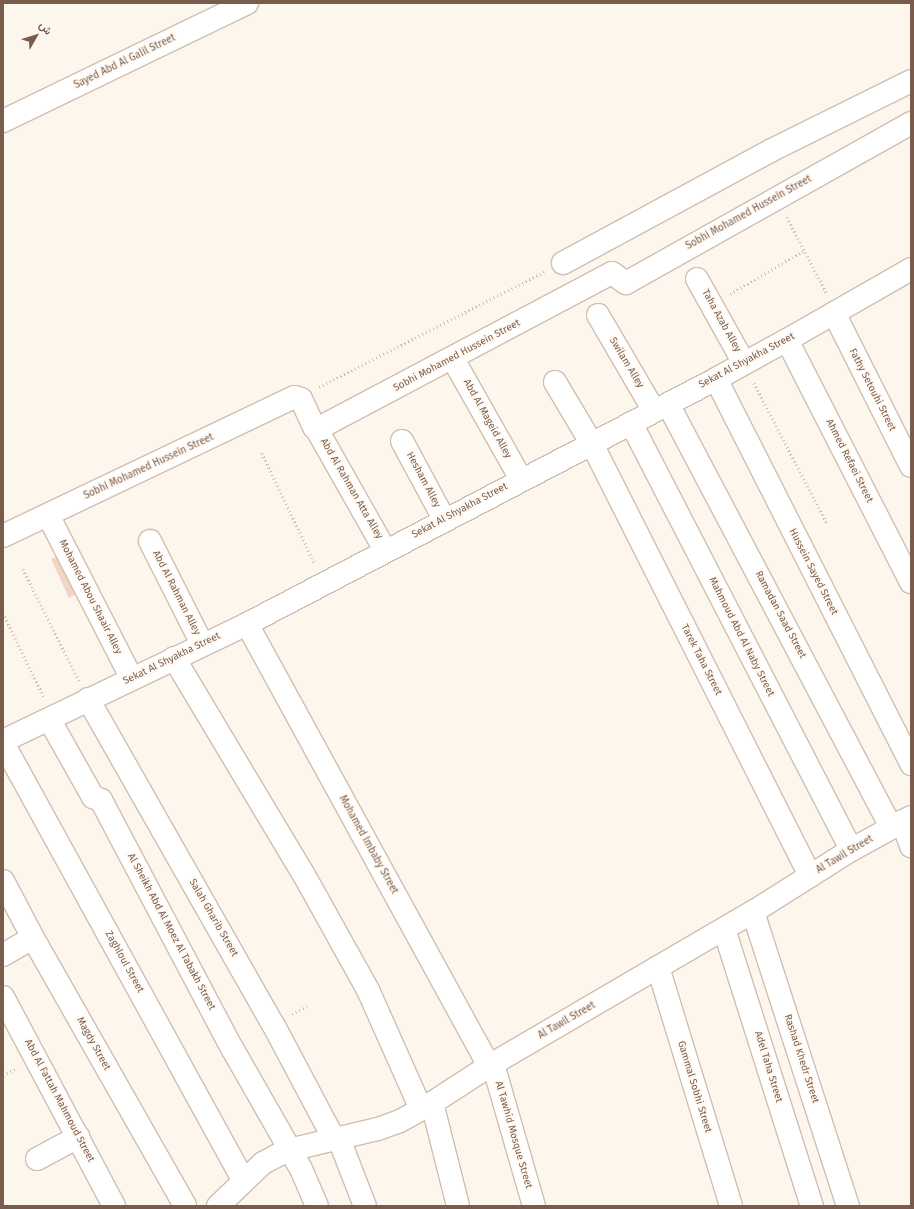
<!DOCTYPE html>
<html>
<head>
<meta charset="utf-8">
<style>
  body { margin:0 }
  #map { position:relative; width:914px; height:1209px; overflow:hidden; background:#fdf6ec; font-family:"Fira Sans",Vazirmatn,sans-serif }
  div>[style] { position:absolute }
  .building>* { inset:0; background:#f3d5c3 }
  .path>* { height:2.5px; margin-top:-1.25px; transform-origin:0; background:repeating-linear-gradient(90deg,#d9b8a5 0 1px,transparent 0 4px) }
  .roads { filter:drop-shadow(1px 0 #d1beb0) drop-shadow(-1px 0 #d1beb0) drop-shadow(0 1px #d1beb0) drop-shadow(0 -1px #d1beb0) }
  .minor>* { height:22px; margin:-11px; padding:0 11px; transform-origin:11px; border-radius:11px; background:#fff }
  span { translate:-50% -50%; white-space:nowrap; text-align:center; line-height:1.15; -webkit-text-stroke:4px #fffaf3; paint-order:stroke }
  .street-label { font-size:10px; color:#7a5c4d }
  .frame { position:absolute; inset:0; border:4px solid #7a5c4d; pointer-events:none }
  .north { position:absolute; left:16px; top:16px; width:40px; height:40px; -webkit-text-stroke:3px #fffaf3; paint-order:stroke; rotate:51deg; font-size:11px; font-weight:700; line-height:16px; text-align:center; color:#7a5c4d }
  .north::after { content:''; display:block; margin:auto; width:14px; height:18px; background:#7a5c4d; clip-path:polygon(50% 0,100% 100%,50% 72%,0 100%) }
</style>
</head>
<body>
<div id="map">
  <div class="building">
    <i style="clip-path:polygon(67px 552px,85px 590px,69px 598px,51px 559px)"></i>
  </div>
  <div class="path">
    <i style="left:787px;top:217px;width:85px;rotate:62.5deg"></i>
    <i style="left:730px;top:294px;width:85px;rotate:-30.5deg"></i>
    <i style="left:754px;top:383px;width:158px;rotate:62.5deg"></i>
    <i style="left:319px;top:387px;width:253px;rotate:-27.1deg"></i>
    <i style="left:262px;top:453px;width:123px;rotate:64.5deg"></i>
    <i style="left:23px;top:569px;width:125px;rotate:63.4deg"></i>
    <i style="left:3px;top:613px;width:93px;rotate:64deg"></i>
    <i style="left:292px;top:1014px;width:17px;rotate:-28deg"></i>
    <i style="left:3px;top:1075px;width:16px;rotate:-27deg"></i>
  </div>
  <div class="roads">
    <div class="minor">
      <i style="left:3px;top:121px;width:271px;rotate:-25.8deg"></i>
      <i style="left:563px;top:263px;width:235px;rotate:-28.4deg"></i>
      <i style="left:770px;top:151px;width:157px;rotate:-26.4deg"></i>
      <i style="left:697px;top:279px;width:96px;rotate:60.8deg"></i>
      <i style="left:834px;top:313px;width:171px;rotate:63.3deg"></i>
      <i style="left:598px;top:315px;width:111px;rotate:59.7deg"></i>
      <i style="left:787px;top:340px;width:272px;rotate:62.9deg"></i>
      <i style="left:453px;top:359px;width:138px;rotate:60.5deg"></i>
      <i style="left:716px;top:379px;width:432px;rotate:63.1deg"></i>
      <i style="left:555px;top:382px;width:72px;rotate:59.2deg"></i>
      <i style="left:592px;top:444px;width:484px;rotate:63.2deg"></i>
      <i style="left:668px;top:404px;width:478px;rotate:62.2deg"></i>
      <i style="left:631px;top:423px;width:480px;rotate:62.7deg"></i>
      <i style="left:316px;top:428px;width:140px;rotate:60.5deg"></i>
      <i style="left:402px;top:441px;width:89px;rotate:61.7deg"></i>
      <i style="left:48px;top:515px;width:184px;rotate:62.9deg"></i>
      <i style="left:3px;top:536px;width:323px;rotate:-25.5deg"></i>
      <i style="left:295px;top:397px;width:6px;rotate:18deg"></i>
      <i style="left:301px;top:399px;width:31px;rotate:65deg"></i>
      <i style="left:314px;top:427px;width:5px;rotate:11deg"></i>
      <i style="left:319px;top:428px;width:331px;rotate:-27.9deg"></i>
      <i style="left:612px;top:273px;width:17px;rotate:36deg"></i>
      <i style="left:626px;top:283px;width:327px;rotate:-29.3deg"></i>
      <i style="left:150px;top:541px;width:115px;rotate:63.2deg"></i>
      <i style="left:247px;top:624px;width:504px;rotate:61.3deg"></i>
      <i style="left:174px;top:658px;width:253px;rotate:59.1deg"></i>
      <i style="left:304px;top:875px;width:132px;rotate:60.9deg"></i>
      <i style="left:368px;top:990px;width:130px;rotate:66deg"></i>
      <i style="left:88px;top:699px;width:374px;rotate:60.4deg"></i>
      <i style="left:273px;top:1024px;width:130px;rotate:62.1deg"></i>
      <i style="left:49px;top:719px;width:90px;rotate:60.6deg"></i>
      <i style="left:93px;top:797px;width:9px;rotate:21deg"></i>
      <i style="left:101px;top:800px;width:280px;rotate:62.2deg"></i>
      <i style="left:232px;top:1048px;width:139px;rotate:60.3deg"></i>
      <i style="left:301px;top:1169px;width:40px;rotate:66.6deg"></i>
      <i style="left:3px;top:741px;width:271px;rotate:-25.6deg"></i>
      <i style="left:247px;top:624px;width:529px;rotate:-27.58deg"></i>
      <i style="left:716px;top:379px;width:81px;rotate:-28.8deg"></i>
      <i style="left:787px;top:340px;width:143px;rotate:-29.8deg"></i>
      <i style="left:3px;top:743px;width:500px;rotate:61.2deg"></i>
      <i style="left:902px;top:821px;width:27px;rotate:70deg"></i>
      <i style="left:3px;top:881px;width:64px;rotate:62.2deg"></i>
      <i style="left:33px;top:938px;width:308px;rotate:60.4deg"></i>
      <i style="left:753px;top:912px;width:309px;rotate:72.1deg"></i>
      <i style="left:724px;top:929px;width:291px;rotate:72.4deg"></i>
      <i style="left:3px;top:955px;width:34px;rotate:-30deg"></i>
      <i style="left:658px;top:967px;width:250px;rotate:73deg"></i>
      <i style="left:3px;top:997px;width:237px;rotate:62deg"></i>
      <i style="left:493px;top:1064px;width:148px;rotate:73.9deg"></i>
      <i style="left:432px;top:1103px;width:106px;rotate:75.8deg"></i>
      <i style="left:339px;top:1139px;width:72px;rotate:68.8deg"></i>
      <i style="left:37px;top:1159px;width:47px;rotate:-28.2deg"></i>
      <i style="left:218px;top:1206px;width:62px;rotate:-43.7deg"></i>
      <i style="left:263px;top:1163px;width:15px;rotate:-28deg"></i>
      <i style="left:276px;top:1156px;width:14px;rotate:-25deg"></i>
      <i style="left:289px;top:1150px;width:91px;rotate:-13.3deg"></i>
      <i style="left:378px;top:1129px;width:23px;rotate:-20deg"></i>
      <i style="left:400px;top:1121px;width:37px;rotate:-29deg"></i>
      <i style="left:432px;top:1103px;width:68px;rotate:-33deg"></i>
      <i style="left:489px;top:1066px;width:306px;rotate:-30.3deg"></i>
      <i style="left:753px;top:912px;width:116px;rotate:-32.3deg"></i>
      <i style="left:851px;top:850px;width:68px;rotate:-28.8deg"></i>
    </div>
  </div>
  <div class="street-label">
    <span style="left:125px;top:62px;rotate:-26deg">Sayed Abd Al Galil Street</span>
    <span style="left:749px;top:213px;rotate:-29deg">Sobhi Mohamed Hussein Street</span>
    <span style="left:721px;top:321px;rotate:61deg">Taha Azab Alley</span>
    <span style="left:457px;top:356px;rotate:-28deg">Sobhi Mohamed Hussein Street</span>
    <span style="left:747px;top:361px;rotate:-28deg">Sekat Al Shyakha Street</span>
    <span style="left:626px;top:363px;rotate:59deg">Swilam Alley</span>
    <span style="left:872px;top:390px;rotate:63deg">Fathy Setouhi Street</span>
    <span style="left:487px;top:419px;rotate:61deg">Abd Al Mageid Alley</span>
    <span style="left:849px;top:461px;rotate:63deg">Ahmed Refaei Street</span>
    <span style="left:149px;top:467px;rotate:-25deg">Sobhi Mohamed Hussein Street</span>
    <span style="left:423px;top:480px;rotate:62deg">Hesham Alley</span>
    <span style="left:351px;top:489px;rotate:60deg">Abd Al Rahman Atta Alley</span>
    <span style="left:460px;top:511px;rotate:-28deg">Sekat Al Shyakha Street</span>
    <span style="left:813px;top:572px;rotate:63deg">Hussein Sayed Street</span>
    <span style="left:176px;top:593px;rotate:63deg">Abd Al Rahman Alley</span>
    <span style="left:90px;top:597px;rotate:63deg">Mohamed Abou Shaair Alley</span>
    <span style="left:780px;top:615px;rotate:62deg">Ramadan Saad Street</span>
    <span style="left:741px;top:637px;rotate:63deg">Mahmoud Abd Al Naby Street</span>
    <span style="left:172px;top:659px;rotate:-26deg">Sekat Al Shyakha Street</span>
    <span style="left:701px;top:660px;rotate:63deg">Tarek Taha Street</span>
    <span style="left:368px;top:845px;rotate:61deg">Mohamed Imbaby Street</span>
    <span style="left:845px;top:855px;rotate:-31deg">Al Tawil Street</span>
    <span style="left:213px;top:918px;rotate:60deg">Salah Gharib Street</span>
    <span style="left:171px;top:932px;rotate:62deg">Al Sheikh Abd Al Moez Al Tabakh Street</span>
    <span style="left:124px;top:962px;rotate:61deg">Zaghloul Street</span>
    <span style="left:567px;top:1021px;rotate:-30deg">Al Tawil Street</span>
    <span style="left:93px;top:1044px;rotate:61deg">Magdy Street</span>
    <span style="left:801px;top:1059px;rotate:72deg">Rashad Khedr Street</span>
    <span style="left:768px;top:1067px;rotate:73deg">Adel Taha Street</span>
    <span style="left:694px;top:1087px;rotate:73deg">Gammal Sobhi Street</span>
    <span style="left:59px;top:1101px;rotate:62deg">Abd Al Fattah Mahmoud Street</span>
    <span style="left:513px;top:1135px;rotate:74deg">Al Tawhid Mosque Street</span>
  </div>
  <div class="frame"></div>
  <div class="north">ش</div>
</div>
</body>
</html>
